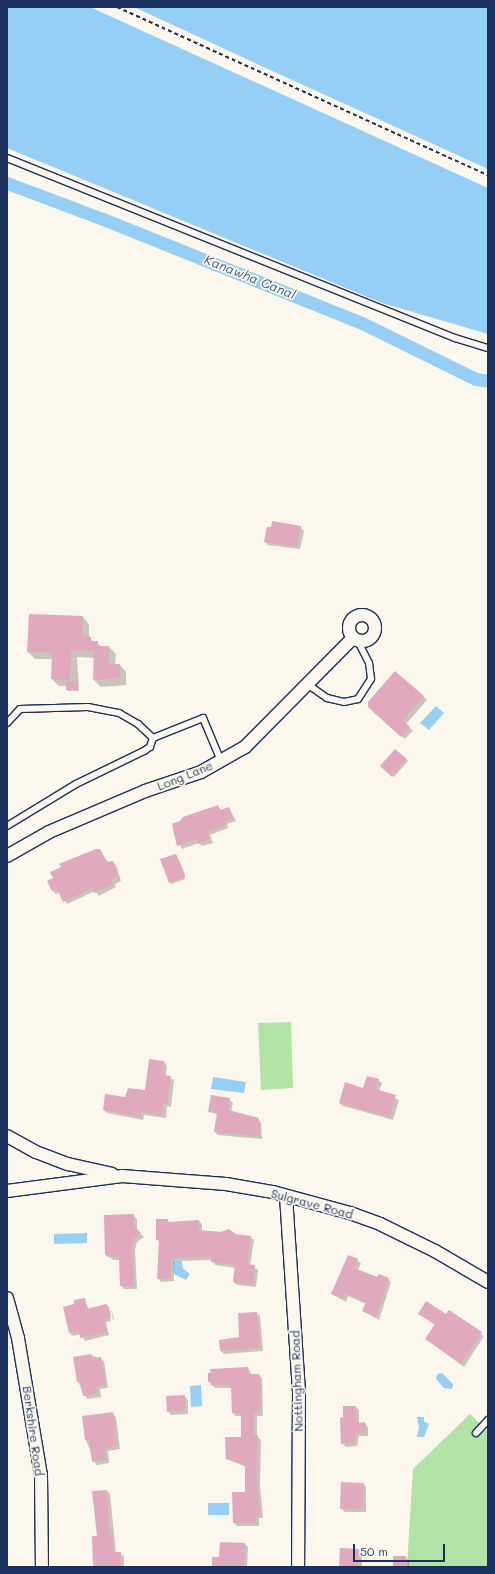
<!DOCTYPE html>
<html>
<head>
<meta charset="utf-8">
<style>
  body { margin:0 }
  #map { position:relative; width:495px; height:1574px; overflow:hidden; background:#fbf7ec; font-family:Mali,sans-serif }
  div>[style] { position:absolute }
  .green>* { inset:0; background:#b0e3a4 }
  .water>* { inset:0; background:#96cff6 }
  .shadow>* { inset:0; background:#0003 }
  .canal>* { height:13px; margin:-6.5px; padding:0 6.5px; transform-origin:6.5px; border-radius:6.5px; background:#96cff6 }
  .building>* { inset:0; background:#e0a9be }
  .path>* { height:2px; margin-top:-1px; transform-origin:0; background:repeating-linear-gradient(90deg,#1b2f5e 0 4px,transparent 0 7px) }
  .roads { filter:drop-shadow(1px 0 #1b2f5e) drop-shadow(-1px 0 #1b2f5e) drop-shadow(0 1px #1b2f5e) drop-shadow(0 -1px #1b2f5e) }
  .service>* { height:6px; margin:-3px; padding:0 3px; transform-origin:3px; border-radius:3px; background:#fbf7ec }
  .minor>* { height:12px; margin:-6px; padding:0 6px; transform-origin:6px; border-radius:6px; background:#fbf7ec }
  .minor>.ring { margin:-6px; padding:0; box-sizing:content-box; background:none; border:12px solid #fbf7ec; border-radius:50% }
  span { translate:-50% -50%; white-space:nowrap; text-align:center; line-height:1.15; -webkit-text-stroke:3.5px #fbf7ec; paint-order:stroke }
  .street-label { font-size:12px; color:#1b2f5e }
  .water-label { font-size:13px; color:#3a5784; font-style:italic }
  .frame { position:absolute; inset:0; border:8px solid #1b2f5e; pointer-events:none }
  .scale { position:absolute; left:353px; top:1544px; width:92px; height:18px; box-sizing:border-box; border:2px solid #1b2f5e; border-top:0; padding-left:5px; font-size:12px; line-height:14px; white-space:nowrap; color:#1b2f5e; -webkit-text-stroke:3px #fbf7ec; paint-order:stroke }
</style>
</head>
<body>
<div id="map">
  <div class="green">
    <i style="clip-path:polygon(291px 1022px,293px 1088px,261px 1090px,258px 1023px)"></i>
    <i style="clip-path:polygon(470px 1414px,488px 1432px,488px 1567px,407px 1567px,413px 1469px)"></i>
  </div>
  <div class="water">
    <i style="clip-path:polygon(7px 7px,90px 7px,488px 188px,488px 334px,382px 303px,7px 148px)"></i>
    <i style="clip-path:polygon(134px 7px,488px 7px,488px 169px,259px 65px)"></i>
    <i style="clip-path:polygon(436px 706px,444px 713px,429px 730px,420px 723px)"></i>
    <i style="clip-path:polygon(213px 1077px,246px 1082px,244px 1093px,211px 1089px)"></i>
    <i style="clip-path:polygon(87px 1233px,87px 1243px,54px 1244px,54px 1234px)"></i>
    <i style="clip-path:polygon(173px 1261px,182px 1261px,183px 1269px,190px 1274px,186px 1280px,174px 1274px)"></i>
    <i style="clip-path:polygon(442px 1373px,453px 1384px,452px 1389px,444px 1388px,436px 1379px,437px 1374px)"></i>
    <i style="clip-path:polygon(201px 1385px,202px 1406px,191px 1407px,190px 1386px)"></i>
    <i style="clip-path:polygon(417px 1417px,424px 1417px,424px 1422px,429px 1424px,424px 1437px,417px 1437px,419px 1427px)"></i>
    <i style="clip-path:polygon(208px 1503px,229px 1503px,229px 1515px,208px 1515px)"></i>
  </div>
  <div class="shadow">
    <i style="clip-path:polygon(300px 527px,304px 531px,300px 549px,268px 545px,265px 542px)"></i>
    <i style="clip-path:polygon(83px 617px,89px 624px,89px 638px,102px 647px,109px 647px,116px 654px,115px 665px,120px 665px,126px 672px,126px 685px,101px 687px,94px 680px,95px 658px,77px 657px,79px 691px,68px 691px,67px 686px,59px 686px,52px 679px,53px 659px,35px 659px,28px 652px)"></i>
    <i style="clip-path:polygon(423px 696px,427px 700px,406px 724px,413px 731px,405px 739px,373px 710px)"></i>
    <i style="clip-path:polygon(395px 750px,408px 761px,394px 777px,381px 766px)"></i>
    <i style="clip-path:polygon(218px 806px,222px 811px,229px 808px,236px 821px,227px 824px,228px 828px,210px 835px,213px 843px,202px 846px,199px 843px,182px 849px,173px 831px)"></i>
    <i style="clip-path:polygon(100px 850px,108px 862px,113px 862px,116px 865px,121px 881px,115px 884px,116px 887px,99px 896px,95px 891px,67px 904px,60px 892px,56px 894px,53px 891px,48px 881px,54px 878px,62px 867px,61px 865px,85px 853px,87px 855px)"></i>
    <i style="clip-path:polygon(176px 855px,183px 869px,185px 879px,171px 884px,162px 860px)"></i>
    <i style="clip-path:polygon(150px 1060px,164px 1062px,167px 1066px,166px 1076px,174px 1080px,171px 1107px,167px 1106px,166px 1118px,144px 1115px,143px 1120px,107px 1113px,104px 1110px,125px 1098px,146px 1091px)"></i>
    <i style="clip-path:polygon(378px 1080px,382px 1083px,379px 1091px,399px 1100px,393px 1120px,343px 1106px,340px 1103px)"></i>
    <i style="clip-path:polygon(229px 1099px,233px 1103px,231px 1112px,258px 1119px,261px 1122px,262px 1139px,218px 1135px,215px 1132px,218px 1115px,209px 1111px)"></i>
    <i style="clip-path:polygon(134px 1216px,137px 1219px,137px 1230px,144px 1237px,137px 1242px,135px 1250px,137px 1289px,124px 1289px,121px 1286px,120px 1260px,113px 1260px,106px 1253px)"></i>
    <i style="clip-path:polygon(167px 1220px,170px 1223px,199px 1221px,202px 1224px,202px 1231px,250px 1237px,254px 1240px,250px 1266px,258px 1270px,256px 1287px,237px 1285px,234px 1282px,236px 1268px,215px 1265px,212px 1260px,174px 1261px,174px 1281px,161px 1282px,158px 1278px,160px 1242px,157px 1240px)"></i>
    <i style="clip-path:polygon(357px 1260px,361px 1263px,358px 1270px,378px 1278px,388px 1279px,391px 1282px,379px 1320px,363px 1311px,366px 1304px,348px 1296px,346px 1302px,332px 1294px)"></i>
    <i style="clip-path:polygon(84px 1299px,89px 1309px,108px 1307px,111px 1321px,106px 1322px,109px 1335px,85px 1341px,81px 1334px,73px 1336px,70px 1333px)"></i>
    <i style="clip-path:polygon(111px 1310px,112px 1311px,114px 1320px,113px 1320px)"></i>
    <i style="clip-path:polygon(256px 1313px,260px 1316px,263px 1351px,224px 1354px,221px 1351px,240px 1338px)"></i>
    <i style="clip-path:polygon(419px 1314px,446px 1315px,484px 1336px,464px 1367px,426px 1339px,435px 1325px)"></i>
    <i style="clip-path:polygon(91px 1355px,104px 1361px,108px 1388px,100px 1389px,101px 1397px,87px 1399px,78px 1382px)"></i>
    <i style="clip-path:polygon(248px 1368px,252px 1375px,259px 1375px,262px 1378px,263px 1416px,257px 1416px,257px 1436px,261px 1440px,260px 1485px,263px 1518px,259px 1518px,259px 1526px,237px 1526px,234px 1523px,246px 1493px,246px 1467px,227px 1459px,242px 1438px,242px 1416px,236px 1416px,233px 1413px,232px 1388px,215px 1388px,209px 1382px,211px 1370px)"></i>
    <i style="clip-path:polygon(184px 1396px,188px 1400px,188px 1414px,171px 1415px,168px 1411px)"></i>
    <i style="clip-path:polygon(356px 1407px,359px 1410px,359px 1424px,365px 1423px,368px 1427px,368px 1436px,359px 1436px,357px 1446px,346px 1447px,342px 1443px,344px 1418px)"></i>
    <i style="clip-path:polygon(113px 1414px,116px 1417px,120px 1449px,108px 1451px,109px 1463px,96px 1465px,86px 1440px)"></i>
    <i style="clip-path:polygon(363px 1484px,366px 1487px,366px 1512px,345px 1512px,341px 1508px)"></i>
    <i style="clip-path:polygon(107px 1491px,110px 1494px,116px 1553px,124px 1556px,124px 1567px,94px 1567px)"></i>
    <i style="clip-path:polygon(221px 1543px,245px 1544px,248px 1547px,247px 1567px,213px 1567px,220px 1558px)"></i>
    <i style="clip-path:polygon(359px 1550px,362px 1554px,362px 1567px,340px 1567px)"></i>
    <i style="clip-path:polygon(405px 1557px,409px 1560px,409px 1567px,394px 1567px)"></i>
  </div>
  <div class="canal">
    <i style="left:7px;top:183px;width:103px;rotate:20.6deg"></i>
    <i style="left:103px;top:219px;width:279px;rotate:21.9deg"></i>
    <i style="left:362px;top:323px;width:127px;rotate:26.2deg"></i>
    <i style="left:476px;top:379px;width:12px;rotate:9deg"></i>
  </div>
  <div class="building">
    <i style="clip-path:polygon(272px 521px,301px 526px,297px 547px,264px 542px,267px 527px,271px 527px)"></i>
    <i style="clip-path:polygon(29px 614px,83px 616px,82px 636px,91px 637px,91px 641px,98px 641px,98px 646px,109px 646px,109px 664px,120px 664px,120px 678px,93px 680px,94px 651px,71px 651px,70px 680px,51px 679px,52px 653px,27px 652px)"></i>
    <i style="clip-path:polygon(395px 671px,424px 696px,403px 720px,410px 727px,401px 737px,368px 707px,368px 702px)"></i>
    <i style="clip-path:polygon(66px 681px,78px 681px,78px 690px,66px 690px)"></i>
    <i style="clip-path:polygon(395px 749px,407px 759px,392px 777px,380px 766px)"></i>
    <i style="clip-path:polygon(218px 805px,220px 810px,229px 807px,233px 818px,224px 821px,226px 825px,208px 831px,210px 839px,198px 844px,197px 839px,177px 846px,172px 824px,180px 821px,183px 817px)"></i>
    <i style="clip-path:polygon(96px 849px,100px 849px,106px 862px,113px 861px,118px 877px,112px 880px,114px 884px,94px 893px,92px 888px,63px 902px,57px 889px,52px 891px,47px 881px,53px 878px,50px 872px,61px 867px,59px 864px)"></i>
    <i style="clip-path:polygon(176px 854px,185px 875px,184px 878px,169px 883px,160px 859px)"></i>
    <i style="clip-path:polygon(149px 1059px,164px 1061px,163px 1075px,171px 1076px,167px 1104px,164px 1103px,162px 1115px,141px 1112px,140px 1117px,103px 1110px,105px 1094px,125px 1097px,128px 1088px,145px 1090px)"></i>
    <i style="clip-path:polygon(367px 1076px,379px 1079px,376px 1089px,396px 1095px,390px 1117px,339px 1103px,345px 1082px,363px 1088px)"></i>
    <i style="clip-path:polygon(211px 1095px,230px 1098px,228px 1110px,259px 1118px,258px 1123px,261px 1123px,259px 1136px,214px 1132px,217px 1113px,208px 1112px)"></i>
    <i style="clip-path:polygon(134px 1214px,134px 1226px,141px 1233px,134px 1238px,132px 1246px,134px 1286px,120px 1286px,119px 1257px,108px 1257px,105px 1254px,104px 1215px)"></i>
    <i style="clip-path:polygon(156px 1219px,168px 1219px,168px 1222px,199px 1220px,199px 1230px,221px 1232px,229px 1229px,236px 1234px,251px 1236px,247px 1264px,255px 1265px,253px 1285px,233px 1282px,235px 1265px,211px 1262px,211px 1257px,171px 1258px,171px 1278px,157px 1279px,159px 1240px,156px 1240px)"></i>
    <i style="clip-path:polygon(348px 1255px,358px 1259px,354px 1268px,377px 1277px,379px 1274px,389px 1278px,376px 1317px,362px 1311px,366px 1302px,344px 1293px,342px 1299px,331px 1294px)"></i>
    <i style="clip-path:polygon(85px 1298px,87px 1309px,106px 1304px,109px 1307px,111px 1317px,104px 1319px,107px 1332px,80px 1338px,79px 1331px,69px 1333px,63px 1307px,74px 1304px,74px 1300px)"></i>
    <i style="clip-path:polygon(426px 1301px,446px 1314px,449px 1310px,482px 1332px,461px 1364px,425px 1339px,435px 1324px,418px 1314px)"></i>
    <i style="clip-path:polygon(257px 1312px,260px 1348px,220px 1351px,219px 1340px,239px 1337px,238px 1313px)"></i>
    <i style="clip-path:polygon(91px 1354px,92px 1358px,101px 1357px,106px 1385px,97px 1386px,98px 1394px,83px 1396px,80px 1382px,77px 1382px,73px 1357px)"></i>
    <i style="clip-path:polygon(248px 1367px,249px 1374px,259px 1374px,261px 1385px,260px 1413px,254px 1413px,254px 1435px,258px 1435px,257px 1481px,260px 1515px,256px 1515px,256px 1523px,233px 1523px,232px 1492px,245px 1492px,245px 1465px,226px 1459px,225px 1437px,241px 1437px,241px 1413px,232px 1413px,231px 1385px,211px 1385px,211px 1382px,208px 1382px,208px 1373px,211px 1373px,210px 1369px)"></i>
    <i style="clip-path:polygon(185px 1395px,185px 1411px,167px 1412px,166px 1396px)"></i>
    <i style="clip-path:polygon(343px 1406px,356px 1406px,357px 1423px,365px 1422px,365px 1433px,356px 1433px,354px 1443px,341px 1444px,340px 1418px,343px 1417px)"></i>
    <i style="clip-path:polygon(113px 1412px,117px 1446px,105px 1448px,106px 1460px,92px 1462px,89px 1440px,85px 1440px,82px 1416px)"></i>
    <i style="clip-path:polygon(341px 1482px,364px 1483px,363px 1509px,340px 1509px)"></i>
    <i style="clip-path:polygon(107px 1490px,110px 1535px,113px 1535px,114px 1552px,121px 1552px,121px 1567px,93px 1567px,92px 1536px,97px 1536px,92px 1491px)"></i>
    <i style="clip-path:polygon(220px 1542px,245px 1543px,244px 1567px,212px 1567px,212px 1557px,219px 1557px)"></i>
    <i style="clip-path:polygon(340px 1548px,359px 1549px,359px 1567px,339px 1567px)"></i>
    <i style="clip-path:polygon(393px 1556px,406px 1556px,406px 1567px,393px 1567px)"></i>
  </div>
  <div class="path">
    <i style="left:117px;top:7px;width:407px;rotate:24.4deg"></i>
  </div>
  <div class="roads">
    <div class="service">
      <i style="left:7px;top:158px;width:483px;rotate:21.9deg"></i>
      <i style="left:455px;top:338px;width:34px;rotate:17deg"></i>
      <i style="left:307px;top:684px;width:24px;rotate:35deg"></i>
      <i style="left:327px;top:698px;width:17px;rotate:13deg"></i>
      <i style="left:344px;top:702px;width:14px;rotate:-12deg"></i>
      <i style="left:358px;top:699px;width:24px;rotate:-57deg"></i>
      <i style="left:371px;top:679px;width:16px;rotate:-97deg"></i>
      <i style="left:369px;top:663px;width:25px;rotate:-117deg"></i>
      <i style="left:7px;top:723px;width:19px;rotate:-47deg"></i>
      <i style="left:20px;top:709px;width:68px;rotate:-1.7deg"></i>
      <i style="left:88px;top:707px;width:32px;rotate:11deg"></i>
      <i style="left:119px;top:713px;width:22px;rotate:30deg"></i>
      <i style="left:138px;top:724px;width:21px;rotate:43deg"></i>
      <i style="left:153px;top:738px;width:54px;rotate:-21.8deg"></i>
      <i style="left:203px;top:718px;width:47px;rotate:67.3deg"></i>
      <i style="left:7px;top:826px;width:81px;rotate:-31.3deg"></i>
      <i style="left:76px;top:784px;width:76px;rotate:-25.9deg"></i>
      <i style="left:144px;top:751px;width:7px;rotate:-34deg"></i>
      <i style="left:150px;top:747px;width:9px;rotate:-72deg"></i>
      <i style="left:476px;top:1433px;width:18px;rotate:-47deg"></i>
    </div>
    <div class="minor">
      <i class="ring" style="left:349px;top:615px;width:14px;height:14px"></i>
      <i style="left:7px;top:856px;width:48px;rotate:-29.7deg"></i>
      <i style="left:49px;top:832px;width:104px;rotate:-23.1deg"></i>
      <i style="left:145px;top:791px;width:59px;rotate:-18.7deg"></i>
      <i style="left:201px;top:772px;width:51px;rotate:-29.6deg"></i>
      <i style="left:245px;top:747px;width:152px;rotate:-45.3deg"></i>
      <i style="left:7px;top:1136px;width:33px;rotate:29deg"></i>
      <i style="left:36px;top:1152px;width:34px;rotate:21deg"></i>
      <i style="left:68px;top:1164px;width:45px;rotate:12.8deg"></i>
      <i style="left:7px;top:1191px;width:116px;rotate:-7.4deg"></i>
      <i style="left:122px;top:1176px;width:104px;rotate:4.4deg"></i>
      <i style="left:226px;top:1184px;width:48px;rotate:9.7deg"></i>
      <i style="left:273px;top:1192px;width:80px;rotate:15.3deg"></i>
      <i style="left:350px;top:1213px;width:32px;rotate:20deg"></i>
      <i style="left:380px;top:1224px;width:61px;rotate:26.1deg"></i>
      <i style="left:435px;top:1251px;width:61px;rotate:30.3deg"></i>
      <i style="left:286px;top:1196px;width:195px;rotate:86.2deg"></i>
      <i style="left:299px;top:1391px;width:176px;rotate:90.3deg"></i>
      <i style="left:7px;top:1298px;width:41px;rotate:74.6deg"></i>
      <i style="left:18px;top:1338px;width:139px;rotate:80.5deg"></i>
      <i style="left:41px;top:1475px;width:92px;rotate:89.4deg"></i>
    </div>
  </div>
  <div class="street-label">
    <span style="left:185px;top:776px;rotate:-22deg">Long Lane</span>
    <span style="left:312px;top:1204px;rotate:15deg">Sulgrave Road</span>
    <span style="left:297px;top:1381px;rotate:-92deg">Nottingham Road</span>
    <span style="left:33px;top:1431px;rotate:82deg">Berkshire Road</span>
  </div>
  <div class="water-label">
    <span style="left:250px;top:277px;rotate:22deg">Kanawha Canal</span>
  </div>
  <div class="frame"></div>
  <div class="scale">50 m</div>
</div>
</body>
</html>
